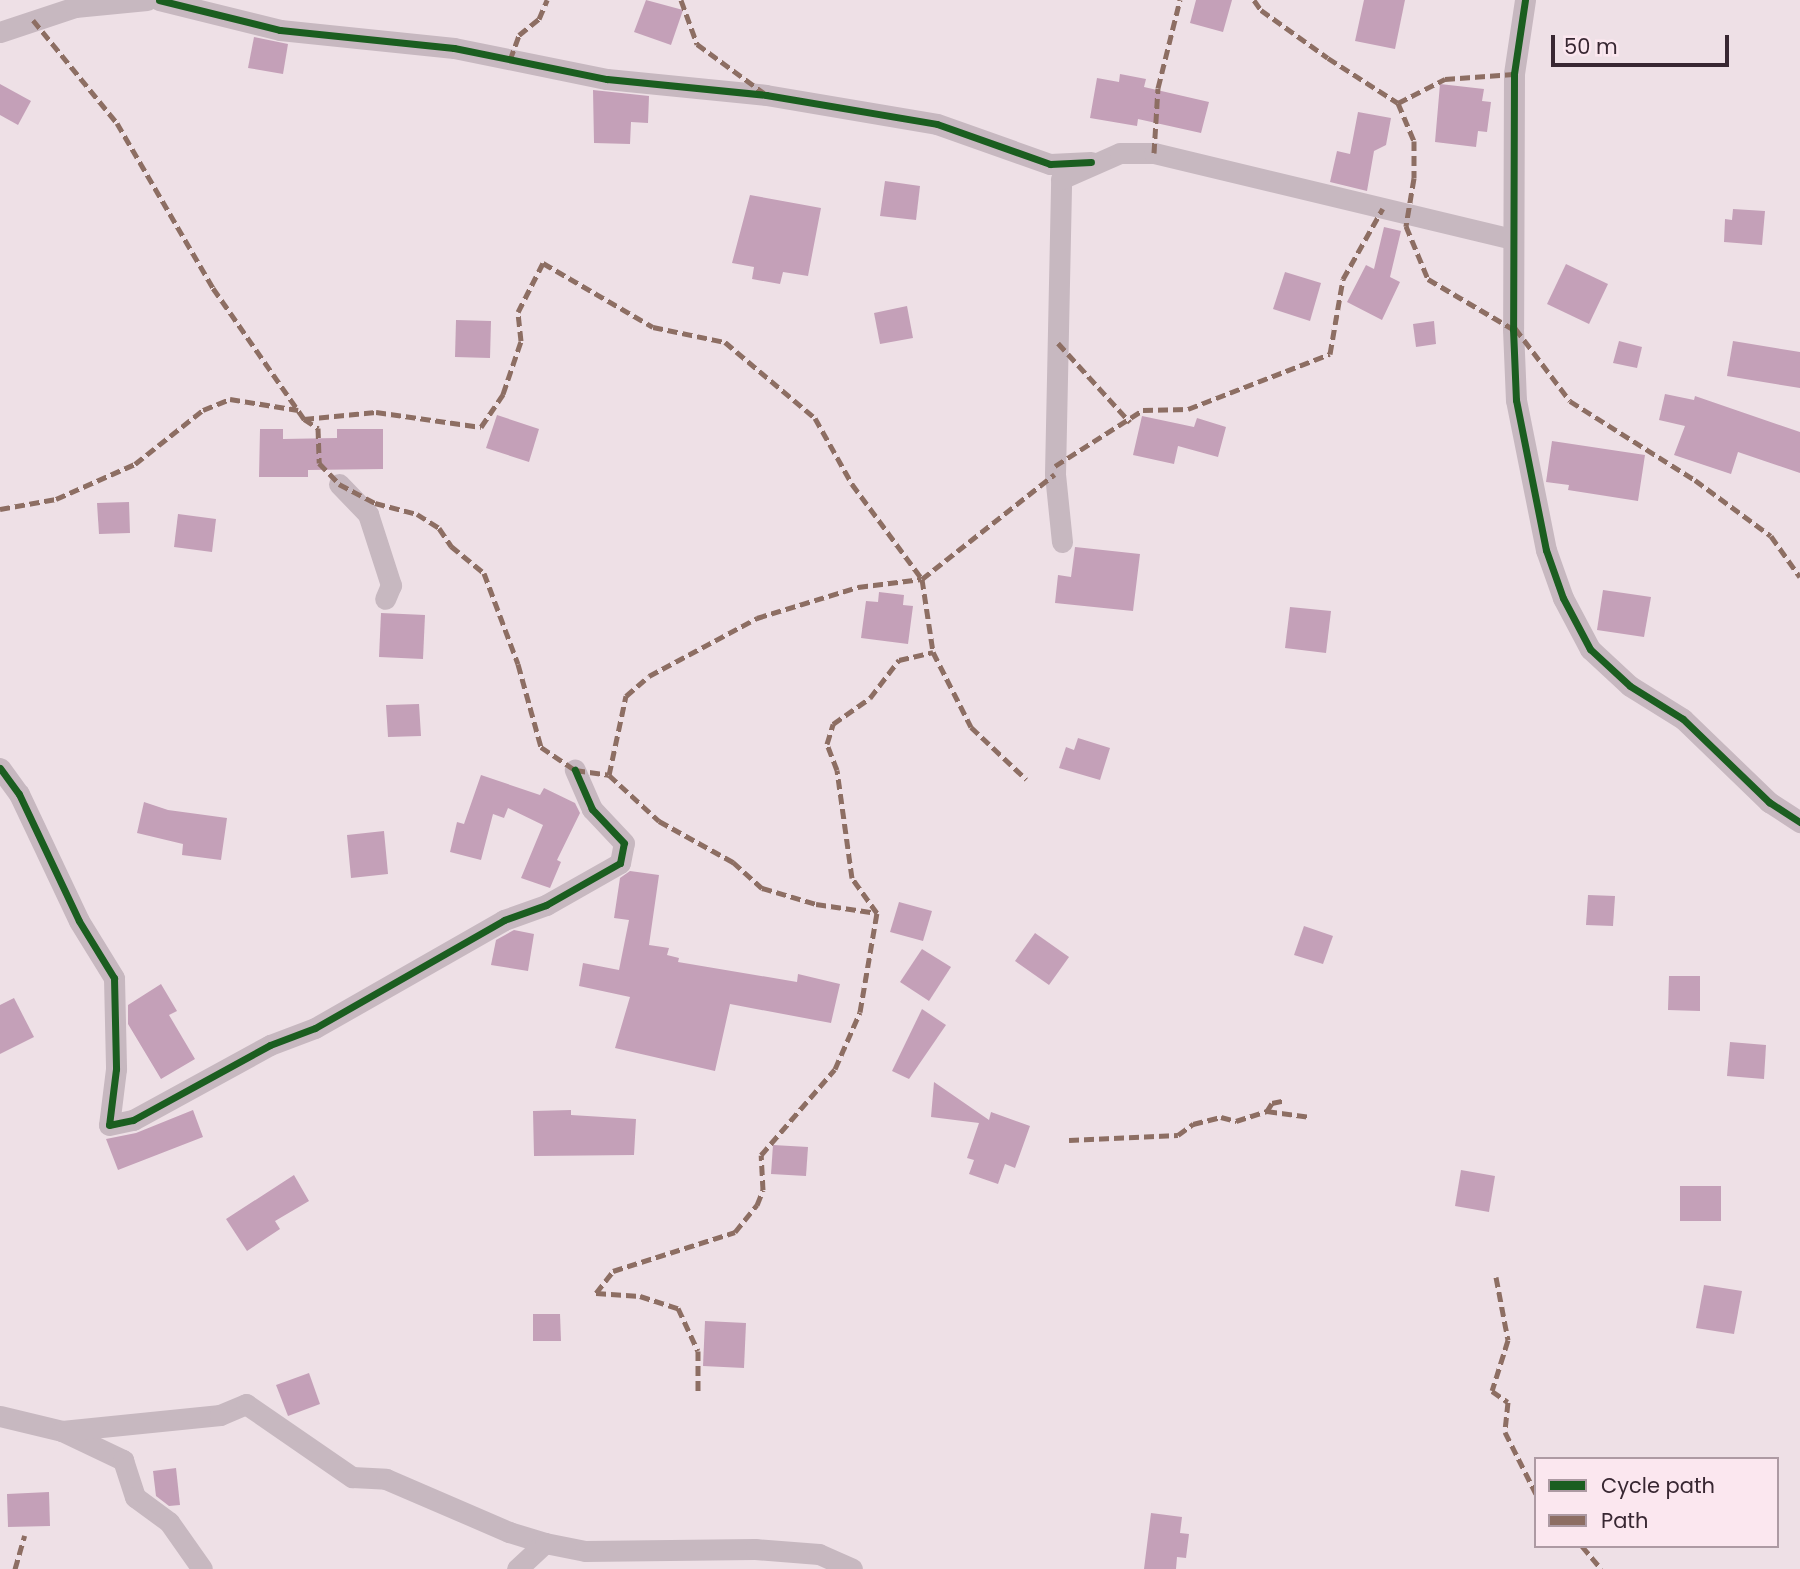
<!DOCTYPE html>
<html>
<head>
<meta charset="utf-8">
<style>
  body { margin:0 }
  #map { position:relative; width:1800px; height:1569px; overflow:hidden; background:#eee0e6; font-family:Poppins,sans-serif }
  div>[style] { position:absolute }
  .building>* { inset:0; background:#c4a0b8 }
  .minor>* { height:21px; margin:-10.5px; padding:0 10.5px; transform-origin:10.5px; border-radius:10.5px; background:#c7b8c0 }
  .quiet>* { height:5px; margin-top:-2.5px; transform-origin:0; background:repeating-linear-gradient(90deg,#8d6e63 0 10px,transparent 0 15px) }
  .cycleway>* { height:7px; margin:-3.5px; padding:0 3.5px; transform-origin:3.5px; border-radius:3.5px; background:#1b5e20 }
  span { translate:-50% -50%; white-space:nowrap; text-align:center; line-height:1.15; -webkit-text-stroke:6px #fbe7ef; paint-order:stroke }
  .legend { position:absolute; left:1534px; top:1457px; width:245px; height:91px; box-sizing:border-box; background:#fbe7ef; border:2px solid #ad9aa3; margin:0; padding:9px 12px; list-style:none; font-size:21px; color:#382732 }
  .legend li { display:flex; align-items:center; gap:14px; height:35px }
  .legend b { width:35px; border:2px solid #ad9aa3 }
  .scale { position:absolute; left:1551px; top:35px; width:178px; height:32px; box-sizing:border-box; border:4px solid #382732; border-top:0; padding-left:9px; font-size:21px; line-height:24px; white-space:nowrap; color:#382732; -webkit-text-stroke:5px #fbe7ef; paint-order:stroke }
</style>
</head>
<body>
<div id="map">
  <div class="building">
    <i style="clip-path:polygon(646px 0,683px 10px,671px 45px,634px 32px)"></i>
    <i style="clip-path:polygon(1196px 0,1232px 0,1223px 32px,1190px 23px)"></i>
    <i style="clip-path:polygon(1364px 0,1405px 0,1395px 49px,1355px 41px)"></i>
    <i style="clip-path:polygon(254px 37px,288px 44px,283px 74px,248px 68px)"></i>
    <i style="clip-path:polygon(1120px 74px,1146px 79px,1144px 87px,1209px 102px,1201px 133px,1138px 119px,1137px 126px,1090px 118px,1097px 78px,1119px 82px)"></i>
    <i style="clip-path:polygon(0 84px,31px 101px,18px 125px,0 115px)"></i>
    <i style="clip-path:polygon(1440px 84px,1484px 89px,1482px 101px,1491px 102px,1487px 132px,1478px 131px,1476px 147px,1435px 142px)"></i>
    <i style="clip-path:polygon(593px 90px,649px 96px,648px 123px,631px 122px,630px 144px,594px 143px)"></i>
    <i style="clip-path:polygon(1358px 112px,1391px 118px,1386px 145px,1374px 151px,1367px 191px,1330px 182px,1337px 151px,1350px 154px)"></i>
    <i style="clip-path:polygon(885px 181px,920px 186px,916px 220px,880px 216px)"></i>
    <i style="clip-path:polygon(750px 195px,821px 208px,808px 276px,783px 272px,780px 284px,752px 279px,754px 267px,732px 263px)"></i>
    <i style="clip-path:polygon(1733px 209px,1765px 211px,1762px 245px,1724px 242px,1725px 219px,1732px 220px)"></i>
    <i style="clip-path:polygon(1384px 227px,1401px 231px,1390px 277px,1400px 282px,1382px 320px,1347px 302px,1366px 265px,1374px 269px)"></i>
    <i style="clip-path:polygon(1566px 264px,1608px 284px,1589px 324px,1547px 304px)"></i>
    <i style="clip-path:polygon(1285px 272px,1321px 283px,1310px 321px,1273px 309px)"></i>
    <i style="clip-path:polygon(907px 306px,913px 338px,880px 344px,874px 313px)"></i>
    <i style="clip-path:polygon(456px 320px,491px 321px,490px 358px,455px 357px)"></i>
    <i style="clip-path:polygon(1434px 321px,1436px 344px,1416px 347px,1413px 324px)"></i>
    <i style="clip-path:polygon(1619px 341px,1642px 347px,1637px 368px,1613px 363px)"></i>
    <i style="clip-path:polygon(1733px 341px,1800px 352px,1800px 388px,1727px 376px)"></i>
    <i style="clip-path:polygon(1665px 394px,1694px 400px,1695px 396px,1800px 432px,1800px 473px,1738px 452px,1731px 474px,1674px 455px,1685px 426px,1659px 420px)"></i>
    <i style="clip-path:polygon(497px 415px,539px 429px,529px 462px,486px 448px)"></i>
    <i style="clip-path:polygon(1142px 416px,1194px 427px,1197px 418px,1226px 427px,1218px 457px,1178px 446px,1174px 464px,1133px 455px)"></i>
    <i style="clip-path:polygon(260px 429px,283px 429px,283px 439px,337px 438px,337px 429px,383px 429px,383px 469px,308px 470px,308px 477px,259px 477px)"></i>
    <i style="clip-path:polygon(1552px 441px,1645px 455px,1638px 501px,1568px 490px,1569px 485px,1546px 482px)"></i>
    <i style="clip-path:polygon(129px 502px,130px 533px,99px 534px,97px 503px)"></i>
    <i style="clip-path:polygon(178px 514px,216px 519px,212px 552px,174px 547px)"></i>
    <i style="clip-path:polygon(1075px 547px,1140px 554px,1133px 611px,1055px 603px,1058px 575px,1071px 577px)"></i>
    <i style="clip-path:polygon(1603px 590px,1651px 597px,1644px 637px,1597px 630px)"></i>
    <i style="clip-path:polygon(879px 592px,904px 595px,903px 605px,913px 606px,908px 644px,861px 638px,866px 601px,878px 602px)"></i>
    <i style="clip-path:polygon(1290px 607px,1331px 611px,1326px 653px,1285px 648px)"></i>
    <i style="clip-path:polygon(381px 613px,425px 615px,423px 659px,379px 657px)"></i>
    <i style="clip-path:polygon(419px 704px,421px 736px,388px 737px,386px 705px)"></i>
    <i style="clip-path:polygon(1078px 738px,1110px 748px,1100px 780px,1059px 768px,1066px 747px,1074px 750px)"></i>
    <i style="clip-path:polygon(481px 775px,540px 795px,544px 788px,575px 803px,580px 813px,557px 860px,561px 862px,550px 888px,521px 878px,543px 825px,508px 808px,504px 818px,493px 814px,481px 860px,450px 852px,457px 822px,464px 824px)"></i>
    <i style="clip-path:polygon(144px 802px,168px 810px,227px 818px,221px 860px,182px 855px,183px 844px,137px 833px)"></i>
    <i style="clip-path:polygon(384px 831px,388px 874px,351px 878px,347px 835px)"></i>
    <i style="clip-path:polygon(630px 871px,659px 875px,649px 945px,669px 948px,667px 955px,679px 958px,678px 962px,797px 982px,798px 974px,840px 984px,831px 1023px,730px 1004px,715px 1071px,615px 1048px,630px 997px,579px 986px,583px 963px,619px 970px,629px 920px,614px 918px,620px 878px)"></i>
    <i style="clip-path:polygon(1588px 895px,1615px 896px,1613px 926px,1586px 925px)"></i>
    <i style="clip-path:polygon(899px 902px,932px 911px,923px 941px,890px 932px)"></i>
    <i style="clip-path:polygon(1304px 926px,1333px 936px,1323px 964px,1294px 955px)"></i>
    <i style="clip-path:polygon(514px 930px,534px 934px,528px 971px,491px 965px,496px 940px)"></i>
    <i style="clip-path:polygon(1035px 933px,1069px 957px,1049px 985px,1015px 961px)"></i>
    <i style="clip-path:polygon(922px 949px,951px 967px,929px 1001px,900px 982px)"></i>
    <i style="clip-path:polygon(1669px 976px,1700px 976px,1700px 1011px,1668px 1010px)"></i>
    <i style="clip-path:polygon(161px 984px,177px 1011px,169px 1015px,195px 1059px,161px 1079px,128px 1024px,128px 1005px)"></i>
    <i style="clip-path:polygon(14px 998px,34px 1037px,0 1054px,0 1005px)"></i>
    <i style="clip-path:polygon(922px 1009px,946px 1025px,909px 1079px,892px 1071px)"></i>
    <i style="clip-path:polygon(1730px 1042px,1766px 1045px,1764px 1079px,1727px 1076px)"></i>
    <i style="clip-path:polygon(934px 1082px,989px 1120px,991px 1112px,1030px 1126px,1015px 1168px,1005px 1164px,998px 1184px,969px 1174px,974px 1160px,967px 1158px,979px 1123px,931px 1117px)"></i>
    <i style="clip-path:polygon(193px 1110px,203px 1137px,118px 1170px,106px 1139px,136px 1133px)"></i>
    <i style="clip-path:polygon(571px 1110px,571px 1115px,636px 1119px,634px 1155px,534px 1156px,533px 1111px)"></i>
    <i style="clip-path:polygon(773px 1145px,808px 1147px,806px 1176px,771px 1174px)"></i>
    <i style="clip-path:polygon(1461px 1170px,1495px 1176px,1489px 1212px,1455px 1206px)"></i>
    <i style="clip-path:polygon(294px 1175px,309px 1201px,275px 1221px,280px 1229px,247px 1251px,226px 1219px)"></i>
    <i style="clip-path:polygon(1680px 1186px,1721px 1186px,1721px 1221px,1680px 1221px)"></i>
    <i style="clip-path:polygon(1704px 1285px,1742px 1291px,1734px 1334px,1696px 1328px)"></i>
    <i style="clip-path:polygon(533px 1314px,560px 1314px,561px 1341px,533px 1341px)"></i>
    <i style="clip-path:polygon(705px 1321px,746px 1323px,744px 1368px,703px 1366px)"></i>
    <i style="clip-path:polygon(309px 1373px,320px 1404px,288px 1416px,276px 1385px)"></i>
    <i style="clip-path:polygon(176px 1468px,180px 1505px,169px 1506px,156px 1496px,153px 1471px)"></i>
    <i style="clip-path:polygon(49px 1492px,50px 1526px,8px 1527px,7px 1494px)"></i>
    <i style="clip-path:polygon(1151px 1513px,1182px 1517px,1180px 1533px,1189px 1534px,1186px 1558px,1177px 1557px,1176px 1569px,1144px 1569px)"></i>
  </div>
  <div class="minor">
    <i style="left:159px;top:0;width:125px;rotate:13.9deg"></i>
    <i style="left:280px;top:30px;width:175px;rotate:5.9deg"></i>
    <i style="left:454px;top:48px;width:156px;rotate:11.5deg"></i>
    <i style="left:607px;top:79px;width:160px;rotate:5.7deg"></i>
    <i style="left:766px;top:95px;width:173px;rotate:9.6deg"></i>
    <i style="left:937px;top:124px;width:120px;rotate:19.5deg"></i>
    <i style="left:1050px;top:164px;width:41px;rotate:-2.8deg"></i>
    <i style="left:1525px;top:0;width:75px;rotate:98.5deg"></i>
    <i style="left:1514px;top:74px;width:255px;rotate:90.2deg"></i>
    <i style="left:1513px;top:329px;width:71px;rotate:87.6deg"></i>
    <i style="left:1516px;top:400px;width:153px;rotate:78.7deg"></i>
    <i style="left:1546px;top:550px;width:51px;rotate:70.5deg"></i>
    <i style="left:1563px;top:598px;width:58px;rotate:62.1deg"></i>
    <i style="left:1590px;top:649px;width:54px;rotate:42.8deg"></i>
    <i style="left:1630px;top:686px;width:62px;rotate:31.9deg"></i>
    <i style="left:1683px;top:719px;width:120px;rotate:44deg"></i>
    <i style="left:1769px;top:802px;width:37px;rotate:33deg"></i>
    <i style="left:0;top:32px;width:79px;rotate:-18.4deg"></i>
    <i style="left:75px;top:7px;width:72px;rotate:-5.6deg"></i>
    <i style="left:339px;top:484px;width:42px;rotate:46deg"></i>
    <i style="left:368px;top:514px;width:75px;rotate:72.1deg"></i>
    <i style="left:391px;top:585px;width:15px;rotate:113deg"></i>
    <i style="left:1062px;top:542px;width:68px;rotate:-95.9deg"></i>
    <i style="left:1055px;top:474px;width:295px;rotate:-88.8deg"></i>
    <i style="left:1061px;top:179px;width:64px;rotate:-23.8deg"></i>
    <i style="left:1120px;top:153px;width:34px"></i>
    <i style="left:1154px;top:153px;width:368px;rotate:13.5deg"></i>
    <i style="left:0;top:768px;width:32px;rotate:54deg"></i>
    <i style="left:19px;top:794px;width:140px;rotate:64.7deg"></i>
    <i style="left:79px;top:921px;width:67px;rotate:58.4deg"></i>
    <i style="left:114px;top:978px;width:91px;rotate:88.7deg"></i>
    <i style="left:116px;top:1069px;width:56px;rotate:97.1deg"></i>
    <i style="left:109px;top:1125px;width:25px;rotate:-12deg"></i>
    <i style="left:133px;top:1120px;width:156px;rotate:-28.7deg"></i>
    <i style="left:270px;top:1045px;width:48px;rotate:-20.7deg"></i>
    <i style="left:315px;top:1028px;width:218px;rotate:-29.7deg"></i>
    <i style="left:504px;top:920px;width:45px;rotate:-19.7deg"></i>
    <i style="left:546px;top:905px;width:85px;rotate:-29.6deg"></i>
    <i style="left:620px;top:863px;width:20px;rotate:-79deg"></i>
    <i style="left:624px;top:843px;width:47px;rotate:-133.3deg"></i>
    <i style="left:592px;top:809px;width:43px;rotate:-113.6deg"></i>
    <i style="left:0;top:1416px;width:64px;rotate:13.6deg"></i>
    <i style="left:62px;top:1431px;width:68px;rotate:25.4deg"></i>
    <i style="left:123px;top:1460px;width:39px;rotate:72deg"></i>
    <i style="left:135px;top:1497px;width:42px;rotate:36.3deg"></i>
    <i style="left:169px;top:1522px;width:57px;rotate:54.9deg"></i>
    <i style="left:62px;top:1431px;width:159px;rotate:-5.8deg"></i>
    <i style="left:220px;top:1415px;width:28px;rotate:-23deg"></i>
    <i style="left:246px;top:1404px;width:129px;rotate:34.6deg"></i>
    <i style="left:352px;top:1477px;width:34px;rotate:3deg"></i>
    <i style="left:386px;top:1479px;width:134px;rotate:23.3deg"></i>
    <i style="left:509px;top:1532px;width:38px;rotate:17deg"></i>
    <i style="left:517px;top:1569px;width:38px;rotate:-43deg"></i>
    <i style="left:545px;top:1543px;width:41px;rotate:11.3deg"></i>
    <i style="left:585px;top:1551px;width:170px;rotate:-0.7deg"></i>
    <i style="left:755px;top:1549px;width:64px;rotate:4.5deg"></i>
    <i style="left:819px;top:1554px;width:36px;rotate:24deg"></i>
  </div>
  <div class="quiet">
    <i style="left:681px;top:0;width:47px;rotate:70deg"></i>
    <i style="left:697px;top:44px;width:83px;rotate:36.2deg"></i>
    <i style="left:1254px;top:0;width:12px;rotate:55deg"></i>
    <i style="left:1261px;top:10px;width:82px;rotate:35.6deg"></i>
    <i style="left:1328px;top:58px;width:83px;rotate:32.7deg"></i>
    <i style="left:1398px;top:103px;width:41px;rotate:67.2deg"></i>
    <i style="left:1414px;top:141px;width:37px;rotate:90deg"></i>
    <i style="left:1414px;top:178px;width:49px;rotate:99.5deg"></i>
    <i style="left:1406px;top:226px;width:57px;rotate:67.5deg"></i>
    <i style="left:1428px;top:279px;width:99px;rotate:30.5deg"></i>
    <i style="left:33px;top:20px;width:133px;rotate:50.8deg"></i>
    <i style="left:117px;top:123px;width:191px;rotate:59.8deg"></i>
    <i style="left:213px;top:288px;width:160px;rotate:55.2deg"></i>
    <i style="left:304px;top:419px;width:17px;rotate:33deg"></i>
    <i style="left:318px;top:428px;width:35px;rotate:88deg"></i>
    <i style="left:319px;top:463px;width:29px;rotate:46deg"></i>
    <i style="left:339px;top:484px;width:41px;rotate:27.8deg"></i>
    <i style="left:375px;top:503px;width:43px;rotate:14.7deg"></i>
    <i style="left:417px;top:514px;width:26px;rotate:32deg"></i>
    <i style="left:439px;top:528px;width:22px;rotate:56deg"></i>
    <i style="left:451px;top:546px;width:43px;rotate:39.3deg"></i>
    <i style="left:484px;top:573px;width:97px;rotate:69.5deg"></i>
    <i style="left:518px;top:664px;width:86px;rotate:74.5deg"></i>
    <i style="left:541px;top:747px;width:41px;rotate:34.1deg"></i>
    <i style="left:575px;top:770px;width:34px;rotate:8deg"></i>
    <i style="left:609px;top:775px;width:81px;rotate:-77.9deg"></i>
    <i style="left:626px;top:696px;width:30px;rotate:-41deg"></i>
    <i style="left:649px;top:676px;width:123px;rotate:-28.2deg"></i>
    <i style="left:757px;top:618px;width:106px;rotate:-17.1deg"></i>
    <i style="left:858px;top:587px;width:64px;rotate:-7.1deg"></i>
    <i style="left:922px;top:579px;width:169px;rotate:-38.3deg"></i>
    <i style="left:510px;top:60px;width:27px;rotate:-70deg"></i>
    <i style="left:519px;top:35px;width:26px;rotate:-39deg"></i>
    <i style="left:539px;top:19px;width:21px;rotate:-67deg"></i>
    <i style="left:1398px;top:103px;width:53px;rotate:-27.1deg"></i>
    <i style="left:1445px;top:79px;width:69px;rotate:-4.1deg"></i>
    <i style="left:1154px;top:153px;width:65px;rotate:-86.5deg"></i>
    <i style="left:1158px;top:88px;width:91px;rotate:-76deg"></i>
    <i style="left:1515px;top:328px;width:91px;rotate:53deg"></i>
    <i style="left:1570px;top:401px;width:148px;rotate:32.3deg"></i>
    <i style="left:1695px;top:480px;width:94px;rotate:36.4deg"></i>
    <i style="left:1771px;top:536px;width:50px;rotate:54.7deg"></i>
    <i style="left:1058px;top:343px;width:107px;rotate:47.7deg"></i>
    <i style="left:304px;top:419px;width:72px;rotate:-5.6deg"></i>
    <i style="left:376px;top:412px;width:106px;rotate:8.1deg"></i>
    <i style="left:481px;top:427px;width:40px;rotate:-56deg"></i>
    <i style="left:503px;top:394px;width:56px;rotate:-71.2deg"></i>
    <i style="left:521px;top:341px;width:29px;rotate:-96deg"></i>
    <i style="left:518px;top:312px;width:55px;rotate:-63deg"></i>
    <i style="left:543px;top:263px;width:127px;rotate:30.2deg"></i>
    <i style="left:653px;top:327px;width:74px;rotate:11.8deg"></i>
    <i style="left:725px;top:342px;width:118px;rotate:40.2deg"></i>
    <i style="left:815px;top:418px;width:76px;rotate:60.7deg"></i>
    <i style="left:852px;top:484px;width:118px;rotate:53.6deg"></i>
    <i style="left:922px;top:579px;width:74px;rotate:81.4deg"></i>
    <i style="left:933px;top:652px;width:84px;rotate:63.1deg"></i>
    <i style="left:971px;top:727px;width:76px;rotate:43.4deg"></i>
    <i style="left:1055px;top:466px;width:104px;rotate:-32.5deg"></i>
    <i style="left:1143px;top:410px;width:45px;rotate:-1.3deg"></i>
    <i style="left:1188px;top:409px;width:152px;rotate:-21.2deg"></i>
    <i style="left:1330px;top:354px;width:76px;rotate:-80.2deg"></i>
    <i style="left:1343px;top:279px;width:81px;rotate:-60.6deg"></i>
    <i style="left:0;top:509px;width:57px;rotate:-10.1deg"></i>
    <i style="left:56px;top:499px;width:86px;rotate:-23.9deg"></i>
    <i style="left:135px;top:464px;width:87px;rotate:-38.5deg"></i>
    <i style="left:203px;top:410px;width:29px;rotate:-22deg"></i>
    <i style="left:230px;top:399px;width:69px;rotate:9.2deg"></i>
    <i style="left:609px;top:775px;width:68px;rotate:42.6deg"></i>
    <i style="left:659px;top:821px;width:85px;rotate:29deg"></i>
    <i style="left:733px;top:862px;width:39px;rotate:42deg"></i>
    <i style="left:762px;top:888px;width:56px;rotate:16.5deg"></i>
    <i style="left:816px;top:904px;width:62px;rotate:8.4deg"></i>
    <i style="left:1267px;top:1111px;width:9px;rotate:-58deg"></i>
    <i style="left:1272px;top:1103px;width:14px;rotate:-12deg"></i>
    <i style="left:1069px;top:1140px;width:109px;rotate:-2.6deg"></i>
    <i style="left:1178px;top:1135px;width:19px;rotate:-36deg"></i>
    <i style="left:1193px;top:1124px;width:29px;rotate:-14deg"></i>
    <i style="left:1221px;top:1117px;width:16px;rotate:15deg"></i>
    <i style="left:1236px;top:1121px;width:33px;rotate:-18deg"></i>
    <i style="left:1267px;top:1111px;width:44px;rotate:7.8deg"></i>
    <i style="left:1496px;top:1277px;width:64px;rotate:79.2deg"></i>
    <i style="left:1508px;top:1340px;width:53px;rotate:107.4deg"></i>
    <i style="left:1492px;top:1391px;width:19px;rotate:35deg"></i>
    <i style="left:1508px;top:1402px;width:30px;rotate:96deg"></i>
    <i style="left:1505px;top:1432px;width:69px;rotate:63.4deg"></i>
    <i style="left:596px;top:1293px;width:28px;rotate:-52deg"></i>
    <i style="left:613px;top:1271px;width:128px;rotate:-17.7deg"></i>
    <i style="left:735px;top:1232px;width:35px;rotate:-51deg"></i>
    <i style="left:757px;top:1205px;width:16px;rotate:-68deg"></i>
    <i style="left:763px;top:1190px;width:35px;rotate:-93deg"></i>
    <i style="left:761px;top:1155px;width:113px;rotate:-49.3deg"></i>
    <i style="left:835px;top:1069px;width:62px;rotate:-66.3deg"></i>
    <i style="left:860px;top:1012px;width:100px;rotate:-80.3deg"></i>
    <i style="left:877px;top:913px;width:43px;rotate:-125.5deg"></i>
    <i style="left:852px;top:878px;width:109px;rotate:-97.9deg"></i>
    <i style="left:837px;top:770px;width:28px;rotate:-111deg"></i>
    <i style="left:827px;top:744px;width:21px;rotate:-73deg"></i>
    <i style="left:833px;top:724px;width:45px;rotate:-35.1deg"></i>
    <i style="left:870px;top:698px;width:48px;rotate:-52.7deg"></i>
    <i style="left:899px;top:660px;width:35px;rotate:-13deg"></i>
    <i style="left:596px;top:1293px;width:44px;rotate:3.9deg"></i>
    <i style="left:640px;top:1296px;width:40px;rotate:18deg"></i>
    <i style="left:678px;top:1308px;width:47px;rotate:65.1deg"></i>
    <i style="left:698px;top:1351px;width:41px;rotate:90deg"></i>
    <i style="left:1582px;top:1546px;width:30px;rotate:50deg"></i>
    <i style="left:15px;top:1569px;width:35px;rotate:-74deg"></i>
  </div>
  <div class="cycleway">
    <i style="left:159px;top:0;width:125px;rotate:13.9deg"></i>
    <i style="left:280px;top:30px;width:175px;rotate:5.9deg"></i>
    <i style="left:454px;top:48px;width:156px;rotate:11.5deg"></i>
    <i style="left:607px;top:79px;width:160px;rotate:5.7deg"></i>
    <i style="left:766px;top:95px;width:173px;rotate:9.6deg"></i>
    <i style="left:937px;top:124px;width:120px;rotate:19.5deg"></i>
    <i style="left:1050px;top:164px;width:41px;rotate:-2.8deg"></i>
    <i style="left:1525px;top:0;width:75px;rotate:98.5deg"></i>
    <i style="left:1514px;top:74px;width:255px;rotate:90.2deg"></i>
    <i style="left:1513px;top:329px;width:71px;rotate:87.6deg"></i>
    <i style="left:1516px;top:400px;width:153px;rotate:78.7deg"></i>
    <i style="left:1546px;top:550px;width:51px;rotate:70.5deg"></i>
    <i style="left:1563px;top:598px;width:58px;rotate:62.1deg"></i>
    <i style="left:1590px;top:649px;width:54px;rotate:42.8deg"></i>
    <i style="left:1630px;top:686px;width:62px;rotate:31.9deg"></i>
    <i style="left:1683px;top:719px;width:120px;rotate:44deg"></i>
    <i style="left:1769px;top:802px;width:37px;rotate:33deg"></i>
    <i style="left:0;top:768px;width:32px;rotate:54deg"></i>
    <i style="left:19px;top:794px;width:140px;rotate:64.7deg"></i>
    <i style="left:79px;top:921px;width:67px;rotate:58.4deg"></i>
    <i style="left:114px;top:978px;width:91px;rotate:88.7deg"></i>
    <i style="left:116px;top:1069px;width:56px;rotate:97.1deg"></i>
    <i style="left:109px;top:1125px;width:25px;rotate:-12deg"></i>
    <i style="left:133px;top:1120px;width:156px;rotate:-28.7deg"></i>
    <i style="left:270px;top:1045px;width:48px;rotate:-20.7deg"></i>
    <i style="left:315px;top:1028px;width:218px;rotate:-29.7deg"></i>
    <i style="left:504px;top:920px;width:45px;rotate:-19.7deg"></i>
    <i style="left:546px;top:905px;width:85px;rotate:-29.6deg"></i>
    <i style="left:620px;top:863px;width:20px;rotate:-79deg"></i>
    <i style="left:624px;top:843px;width:47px;rotate:-133.3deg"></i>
    <i style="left:592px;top:809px;width:43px;rotate:-113.6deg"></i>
  </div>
  <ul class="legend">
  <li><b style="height:9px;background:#1b5e20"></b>Cycle path</li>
  <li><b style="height:9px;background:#8d6e63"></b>Path</li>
  </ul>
  <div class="scale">50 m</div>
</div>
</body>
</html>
